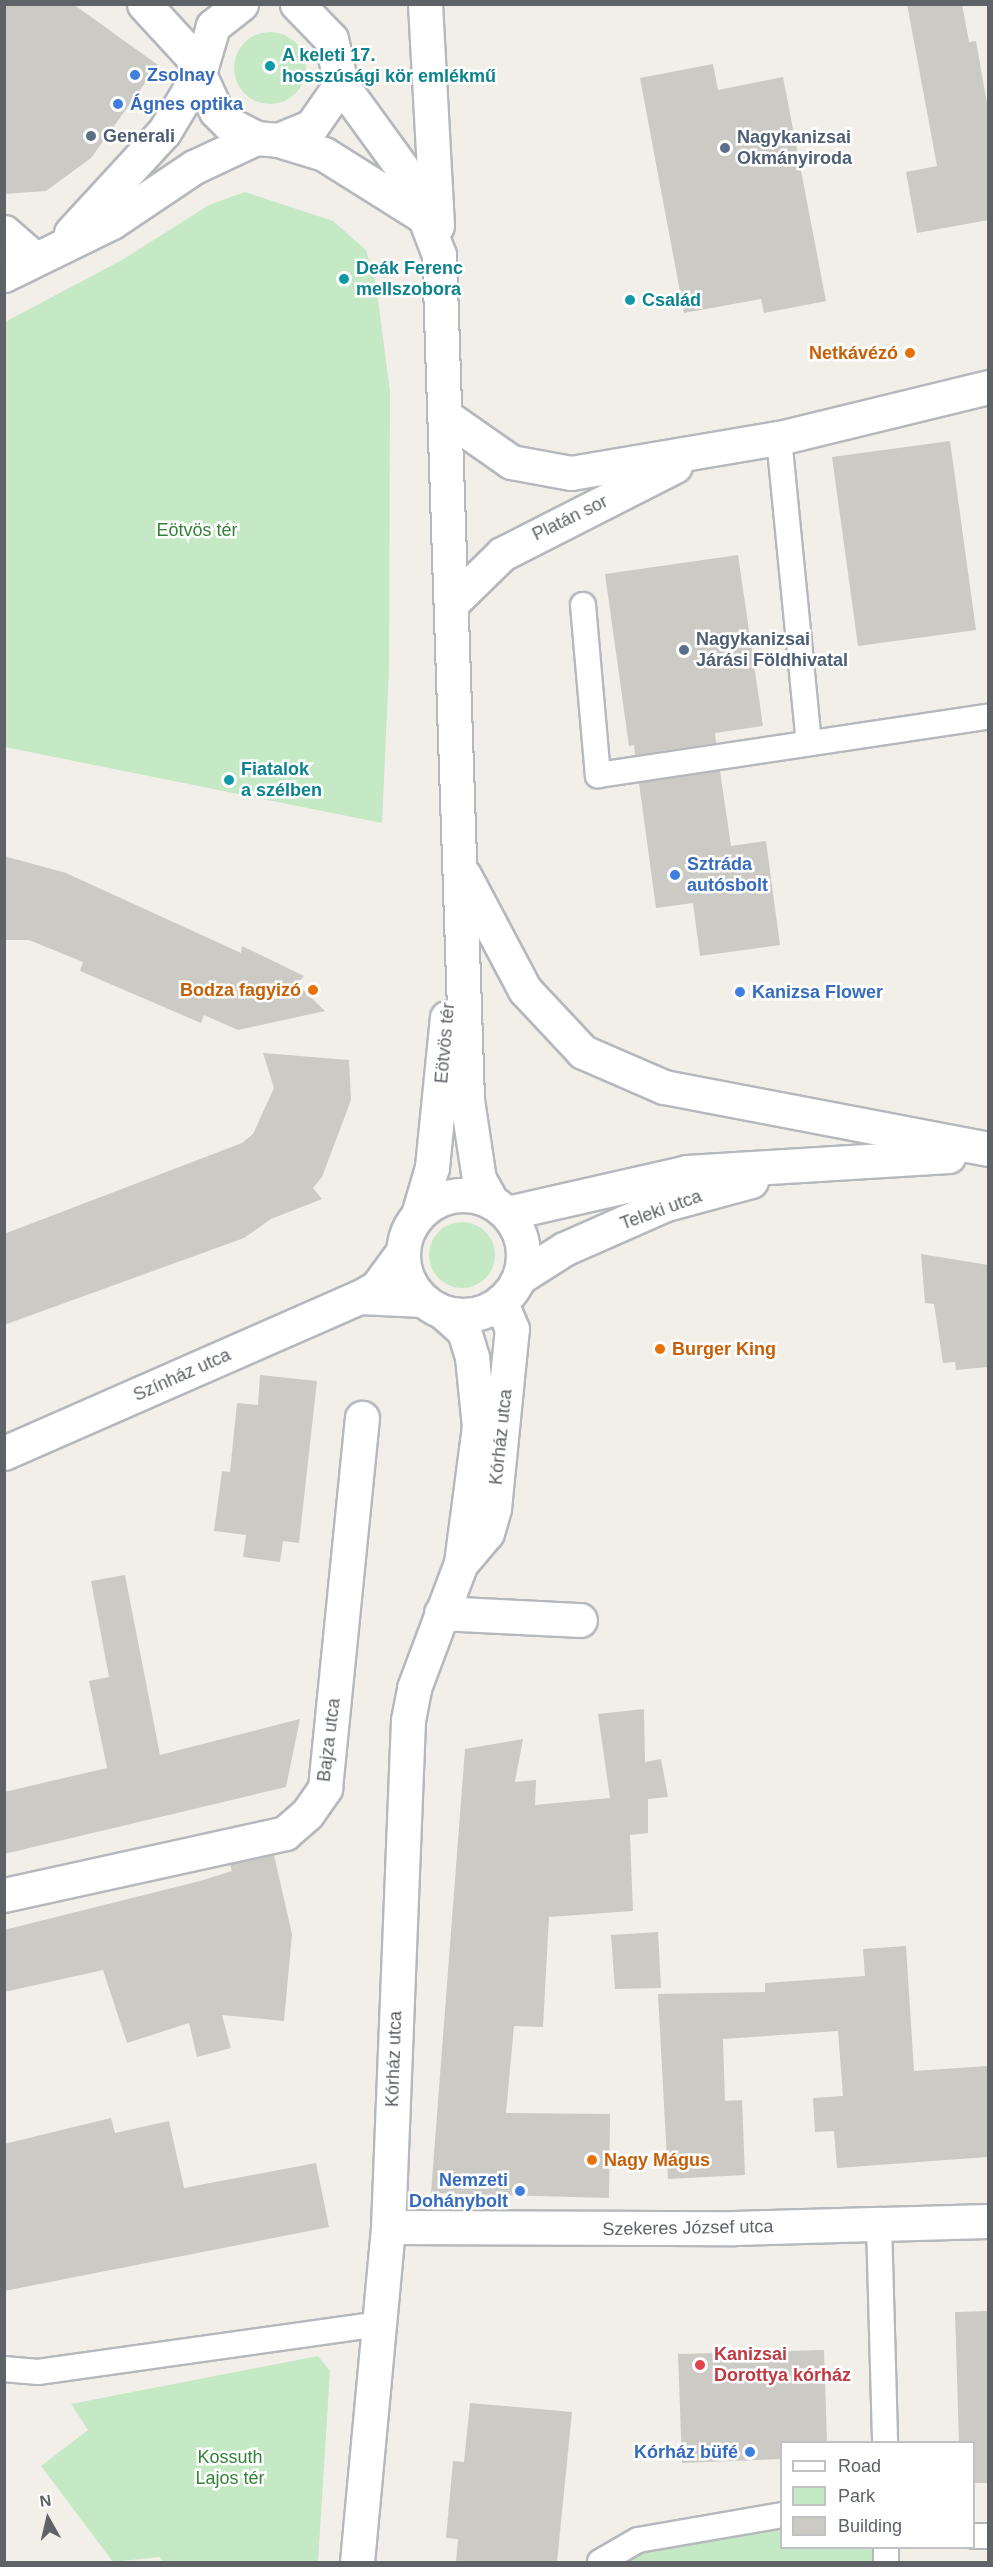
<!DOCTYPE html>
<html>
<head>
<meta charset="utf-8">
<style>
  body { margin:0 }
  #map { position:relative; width:993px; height:2567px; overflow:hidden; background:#f1efe8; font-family:Arial,sans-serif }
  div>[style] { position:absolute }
  .green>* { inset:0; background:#c5e8c5 }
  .round { border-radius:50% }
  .building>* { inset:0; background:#cccac5 }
  .roads { filter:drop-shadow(2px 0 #b5b8bc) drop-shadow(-2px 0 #b5b8bc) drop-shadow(0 2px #b5b8bc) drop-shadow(0 -2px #b5b8bc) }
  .lane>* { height:24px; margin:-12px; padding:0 12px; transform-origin:12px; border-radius:12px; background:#fff }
  .street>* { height:33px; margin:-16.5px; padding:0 16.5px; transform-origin:16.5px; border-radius:16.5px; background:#fff }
  .secondary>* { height:33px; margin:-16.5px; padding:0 16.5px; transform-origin:16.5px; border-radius:16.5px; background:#fff }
  .secondary>.ring { margin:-16.5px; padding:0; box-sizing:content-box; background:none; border:33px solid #fff; border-radius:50% }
  .dots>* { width:16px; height:16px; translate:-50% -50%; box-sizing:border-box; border:3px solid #fff; border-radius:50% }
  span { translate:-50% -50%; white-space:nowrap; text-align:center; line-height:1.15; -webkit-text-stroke:5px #fff; paint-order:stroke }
  .culture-label { font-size:18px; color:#0d838f; font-weight:700 }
  .left { translate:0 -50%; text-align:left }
  .shop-label { font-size:18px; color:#366cbe; font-weight:700 }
  .right { translate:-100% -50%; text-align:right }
  .service-label { font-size:18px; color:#4e5e75; font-weight:700 }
  .food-label { font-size:18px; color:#c56008; font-weight:700 }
  .street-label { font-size:18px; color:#5f6368 }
  .park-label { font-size:18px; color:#348238 }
  .health-label { font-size:18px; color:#be3a42; font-weight:700 }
  .frame { position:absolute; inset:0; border:6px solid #5f6368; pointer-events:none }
  .legend { position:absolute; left:780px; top:2441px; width:195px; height:108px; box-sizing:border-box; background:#fff; border:2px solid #bfc1c3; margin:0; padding:8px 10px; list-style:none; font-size:18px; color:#5f6368 }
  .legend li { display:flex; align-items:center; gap:12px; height:30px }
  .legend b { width:30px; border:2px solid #bfc1c3 }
  .north { position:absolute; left:18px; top:2489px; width:60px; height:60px; -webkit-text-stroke:4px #fff; paint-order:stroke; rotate:352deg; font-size:16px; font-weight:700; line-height:24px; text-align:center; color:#5f6368 }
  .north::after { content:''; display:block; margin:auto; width:21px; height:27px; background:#5f6368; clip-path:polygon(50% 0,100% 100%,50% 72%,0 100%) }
</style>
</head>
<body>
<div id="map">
  <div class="green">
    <i class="round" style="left:234px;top:32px;width:72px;height:72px"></i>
    <i style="clip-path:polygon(245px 192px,333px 221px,366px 250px,376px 284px,390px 392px,389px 669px,382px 823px,5px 747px,5px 322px,122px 260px,209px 205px)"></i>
    <i class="round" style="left:429px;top:1222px;width:66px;height:66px"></i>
    <i style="clip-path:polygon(318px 2356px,330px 2371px,318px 2562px,163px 2562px,159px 2557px,113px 2562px,41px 2466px,88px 2430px,71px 2404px)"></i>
    <i style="clip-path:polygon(781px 2520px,782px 2548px,881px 2548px,881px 2562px,612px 2562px,624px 2553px)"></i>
  </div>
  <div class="building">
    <i style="clip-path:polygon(4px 4px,73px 4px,158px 65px,91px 158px,46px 191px,4px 194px)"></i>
    <i style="clip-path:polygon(907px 4px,962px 4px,969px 42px,976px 41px,988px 109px,988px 220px,917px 233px,906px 172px,937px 166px)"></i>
    <i style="clip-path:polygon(713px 64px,718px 90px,783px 77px,826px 301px,764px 313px,761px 299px,684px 313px,640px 78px)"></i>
    <i style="clip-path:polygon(950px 441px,976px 630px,858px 646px,832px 457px)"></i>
    <i style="clip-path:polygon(738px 555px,763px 726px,715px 733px,716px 743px,635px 755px,634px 745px,629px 746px,605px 574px)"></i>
    <i style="clip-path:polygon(720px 771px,731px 846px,766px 841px,780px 945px,700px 956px,693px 903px,656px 908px,639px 783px)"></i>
    <i style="clip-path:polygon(4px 856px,66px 873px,241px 953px,242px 946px,304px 976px,297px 984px,325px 1011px,238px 1030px,204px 1015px,201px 1023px,80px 971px,83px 962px,29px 940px,4px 940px)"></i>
    <i style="clip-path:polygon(263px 1053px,349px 1060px,351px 1100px,322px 1177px,313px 1188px,322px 1199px,271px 1219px,244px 1238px,4px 1325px,4px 1234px,242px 1143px,253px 1134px,274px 1088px)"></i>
    <i style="clip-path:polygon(921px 1254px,988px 1265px,988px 1367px,956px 1370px,955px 1362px,943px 1363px,934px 1304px,925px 1303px)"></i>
    <i style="clip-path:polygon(260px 1375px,317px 1381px,299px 1543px,283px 1541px,280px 1562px,243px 1557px,246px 1535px,214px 1531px,222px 1471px,230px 1472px,237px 1403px,258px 1405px)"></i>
    <i style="clip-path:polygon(125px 1575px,160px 1755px,300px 1719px,286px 1787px,4px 1854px,4px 1792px,107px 1768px,89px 1681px,109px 1677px,91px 1581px)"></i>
    <i style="clip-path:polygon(644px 1709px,645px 1762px,661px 1759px,668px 1797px,648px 1799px,648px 1833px,630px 1835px,633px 1911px,549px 1917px,543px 2027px,514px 2026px,506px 2113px,610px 2114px,609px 2198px,431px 2193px,465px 1749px,523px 1739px,515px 1782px,536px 1780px,535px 1805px,610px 1798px,598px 1714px)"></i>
    <i style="clip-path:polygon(274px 1855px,292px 1934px,284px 2021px,222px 2015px,231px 2048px,197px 2057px,189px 2023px,127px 2043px,103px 1970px,4px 1992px,4px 1930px,200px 1881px,232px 1871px,230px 1864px)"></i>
    <i style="clip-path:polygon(658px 1932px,661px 1988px,615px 1989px,611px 1935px)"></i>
    <i style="clip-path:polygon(906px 1946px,914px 2071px,988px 2066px,988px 2157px,837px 2168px,834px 2131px,815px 2132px,813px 2098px,843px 2096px,838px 2031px,723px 2039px,725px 2101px,742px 2100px,745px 2175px,668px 2179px,658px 1994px,765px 1992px,765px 1983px,865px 1976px,863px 1949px)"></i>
    <i style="clip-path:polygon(111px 2118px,115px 2133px,169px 2121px,184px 2188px,316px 2163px,329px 2227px,4px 2291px,4px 2144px)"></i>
    <i style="clip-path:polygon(988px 2311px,988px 2483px,974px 2483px,974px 2442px,959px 2442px,955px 2312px)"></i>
    <i style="clip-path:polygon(824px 2350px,827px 2442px,782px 2442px,782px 2459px,682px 2463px,678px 2354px)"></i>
    <i style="clip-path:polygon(470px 2403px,572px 2412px,557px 2562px,456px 2562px,458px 2539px,446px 2538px,453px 2461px,464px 2462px)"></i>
  </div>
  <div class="roads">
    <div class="lane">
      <i style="left:779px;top:438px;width:306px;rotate:84.4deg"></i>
      <i style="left:583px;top:605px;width:171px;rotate:85deg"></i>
      <i style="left:598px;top:775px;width:394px;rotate:-8.5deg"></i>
      <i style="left:879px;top:2224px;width:218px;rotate:88.4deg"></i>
      <i style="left:4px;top:2369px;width:34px;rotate:5deg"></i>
      <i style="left:38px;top:2372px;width:344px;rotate:-8deg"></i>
      <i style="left:974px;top:2536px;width:14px"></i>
      <i style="left:600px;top:2562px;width:44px;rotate:-30.1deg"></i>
      <i style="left:638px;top:2540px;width:146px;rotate:-9.8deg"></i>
      <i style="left:886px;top:2562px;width:14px;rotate:-90deg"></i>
    </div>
    <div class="street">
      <i style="left:144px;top:4px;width:81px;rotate:47.5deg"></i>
      <i style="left:4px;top:232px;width:41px;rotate:41.1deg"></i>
      <i style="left:444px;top:415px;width:82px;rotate:35deg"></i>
      <i style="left:511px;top:462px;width:61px;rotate:10.4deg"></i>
      <i style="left:571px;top:473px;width:211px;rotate:-9.6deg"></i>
      <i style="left:779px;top:438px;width:215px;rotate:-13.7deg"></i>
      <i style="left:452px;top:603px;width:70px;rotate:-44.4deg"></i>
      <i style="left:502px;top:554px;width:194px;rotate:-27deg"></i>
      <i style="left:360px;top:1297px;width:62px;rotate:2.8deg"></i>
      <i style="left:4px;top:1453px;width:389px;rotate:-23.7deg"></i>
      <i style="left:360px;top:1297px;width:20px;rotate:-30deg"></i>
      <i style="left:377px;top:1287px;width:42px;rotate:-53.7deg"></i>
      <i style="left:464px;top:1560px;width:35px;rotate:-50deg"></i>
      <i style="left:487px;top:1533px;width:26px;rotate:-74deg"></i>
      <i style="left:494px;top:1508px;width:180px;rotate:-84.3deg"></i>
      <i style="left:512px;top:1329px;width:28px;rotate:-113deg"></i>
      <i style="left:441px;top:1613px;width:139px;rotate:2.9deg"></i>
      <i style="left:4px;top:1895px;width:288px;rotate:-12.4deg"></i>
      <i style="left:285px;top:1833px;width:29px;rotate:-41deg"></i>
      <i style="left:307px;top:1814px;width:32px;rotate:-55deg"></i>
      <i style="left:325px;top:1788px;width:372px;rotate:-84.3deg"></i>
      <i style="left:388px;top:2227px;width:346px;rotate:0.2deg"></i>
      <i style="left:734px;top:2228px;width:254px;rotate:-1.6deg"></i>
      <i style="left:357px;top:2562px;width:336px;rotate:-84.7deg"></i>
      <i style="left:388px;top:2227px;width:507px;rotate:-87.74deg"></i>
      <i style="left:408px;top:1720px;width:33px;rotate:-79deg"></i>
      <i style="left:414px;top:1688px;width:134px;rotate:-69.4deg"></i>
      <i style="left:461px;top:1563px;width:137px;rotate:-82.5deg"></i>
      <i style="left:479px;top:1427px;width:70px;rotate:-95.7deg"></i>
      <i style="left:472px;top:1357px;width:27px;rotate:-107deg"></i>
      <i style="left:464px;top:1331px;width:27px;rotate:-138deg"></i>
    </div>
    <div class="secondary">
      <i style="left:241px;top:4px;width:36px;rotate:142deg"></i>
      <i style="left:213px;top:26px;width:50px;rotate:106.3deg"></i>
      <i style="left:199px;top:74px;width:41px;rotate:65.3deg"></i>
      <i style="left:216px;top:111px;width:18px;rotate:45deg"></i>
      <i style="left:229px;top:124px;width:30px;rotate:27deg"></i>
      <i style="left:256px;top:138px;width:22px;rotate:5deg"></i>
      <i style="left:278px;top:140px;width:35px;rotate:-22deg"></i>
      <i style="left:311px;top:127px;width:52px;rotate:-55.1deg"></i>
      <i style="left:341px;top:84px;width:46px;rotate:-102.5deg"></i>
      <i style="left:331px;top:39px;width:49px;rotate:-134.2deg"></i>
      <i style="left:425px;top:4px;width:222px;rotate:86.9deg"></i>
      <i style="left:341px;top:84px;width:117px;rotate:54deg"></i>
      <i style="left:410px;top:179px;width:81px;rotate:69.1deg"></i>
      <i style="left:439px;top:255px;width:845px;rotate:88.1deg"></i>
      <i style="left:467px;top:1100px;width:80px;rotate:81.4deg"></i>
      <i style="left:479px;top:1179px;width:25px;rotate:61deg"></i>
      <i style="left:278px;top:140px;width:48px;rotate:16.9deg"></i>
      <i style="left:324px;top:154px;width:117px;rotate:32.1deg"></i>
      <i style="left:71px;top:233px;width:137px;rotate:-47.4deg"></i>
      <i style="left:164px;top:132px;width:68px;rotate:-58.9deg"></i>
      <i style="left:4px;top:275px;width:120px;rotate:-26.1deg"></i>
      <i style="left:112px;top:222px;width:99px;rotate:-33.9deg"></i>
      <i style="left:194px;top:167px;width:68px;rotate:-25.1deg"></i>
      <i style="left:464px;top:875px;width:130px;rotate:62.1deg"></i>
      <i style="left:525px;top:990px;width:85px;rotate:46.9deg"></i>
      <i style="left:583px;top:1052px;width:88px;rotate:23.4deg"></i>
      <i style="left:664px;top:1087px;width:330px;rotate:10.8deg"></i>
      <i class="ring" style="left:403px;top:1195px;width:87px;height:87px"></i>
      <i style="left:507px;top:1213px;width:185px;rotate:-12.8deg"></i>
      <i style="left:687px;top:1172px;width:262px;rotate:-3.5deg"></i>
      <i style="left:418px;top:1215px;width:50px;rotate:-73.7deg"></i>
      <i style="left:432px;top:1167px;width:150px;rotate:-84.3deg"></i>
      <i style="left:520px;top:1277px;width:52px;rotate:-32.5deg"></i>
      <i style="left:564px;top:1249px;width:111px;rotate:-23.8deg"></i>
      <i style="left:666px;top:1204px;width:88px;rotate:-15.1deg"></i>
    </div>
  </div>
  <div class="dots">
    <i style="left:270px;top:66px;background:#0f9aa8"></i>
    <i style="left:135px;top:75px;background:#3f7fe0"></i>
    <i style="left:118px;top:104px;background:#3f7fe0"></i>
    <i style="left:91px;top:136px;background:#5c6f8a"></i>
    <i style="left:725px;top:148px;background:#5c6f8a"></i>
    <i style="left:344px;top:279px;background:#0f9aa8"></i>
    <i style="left:630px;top:300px;background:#0f9aa8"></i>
    <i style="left:910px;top:353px;background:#e8710a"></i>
    <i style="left:684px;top:650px;background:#5c6f8a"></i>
    <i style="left:229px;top:780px;background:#0f9aa8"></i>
    <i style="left:675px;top:875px;background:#3f7fe0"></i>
    <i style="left:313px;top:990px;background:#e8710a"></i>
    <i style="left:740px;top:992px;background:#3f7fe0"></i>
    <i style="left:660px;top:1349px;background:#e8710a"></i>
    <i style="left:592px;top:2160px;background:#e8710a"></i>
    <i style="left:520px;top:2191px;background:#3f7fe0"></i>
    <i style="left:700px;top:2365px;background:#e0444e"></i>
    <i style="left:750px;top:2452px;background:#3f7fe0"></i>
  </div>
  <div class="culture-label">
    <span class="left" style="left:282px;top:66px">A keleti 17.<br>hosszúsági kör emlékmű</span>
    <span class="left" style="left:356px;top:279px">Deák Ferenc<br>mellszobora</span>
    <span class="left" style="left:642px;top:300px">Család</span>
    <span class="left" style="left:241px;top:780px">Fiatalok<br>a szélben</span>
  </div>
  <div class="shop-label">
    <span class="left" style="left:147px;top:75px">Zsolnay</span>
    <span class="left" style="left:130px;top:104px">Ágnes optika</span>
    <span class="left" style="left:687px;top:875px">Sztráda<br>autósbolt</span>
    <span class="left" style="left:752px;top:992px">Kanizsa Flower</span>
    <span class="right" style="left:508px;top:2191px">Nemzeti<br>Dohánybolt</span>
    <span class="right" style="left:738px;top:2452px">Kórház büfé</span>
  </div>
  <div class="service-label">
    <span class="left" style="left:103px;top:136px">Generali</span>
    <span class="left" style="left:737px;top:148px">Nagykanizsai<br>Okmányiroda</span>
    <span class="left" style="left:696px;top:650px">Nagykanizsai<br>Járási Földhivatal</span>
  </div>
  <div class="food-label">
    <span class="right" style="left:898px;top:353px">Netkávézó</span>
    <span class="right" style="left:301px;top:990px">Bodza fagyizó</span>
    <span class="left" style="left:672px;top:1349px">Burger King</span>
    <span class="left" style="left:604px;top:2160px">Nagy Mágus</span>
  </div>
  <div class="street-label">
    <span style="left:570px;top:518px;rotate:-26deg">Platán sor</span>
    <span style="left:445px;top:1043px;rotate:-85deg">Eötvös tér</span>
    <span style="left:661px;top:1210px;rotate:-20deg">Teleki utca</span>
    <span style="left:182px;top:1375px;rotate:-24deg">Színház utca</span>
    <span style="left:501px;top:1437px;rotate:-84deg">Kórház utca</span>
    <span style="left:329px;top:1740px;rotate:-83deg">Bajza utca</span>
    <span style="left:394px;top:2059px;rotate:-88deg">Kórház utca</span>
    <span style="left:688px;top:2228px;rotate:-1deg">Szekeres József utca</span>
  </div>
  <div class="park-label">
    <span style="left:197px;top:530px">Eötvös tér</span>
    <span style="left:230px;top:2468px">Kossuth<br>Lajos tér</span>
  </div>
  <div class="health-label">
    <span class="left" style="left:714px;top:2365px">Kanizsai<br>Dorottya kórház</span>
  </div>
  <div class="frame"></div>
  <ul class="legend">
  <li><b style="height:8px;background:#fff"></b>Road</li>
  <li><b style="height:16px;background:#c5e8c5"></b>Park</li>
  <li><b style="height:16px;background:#cccac5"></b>Building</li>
  </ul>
  <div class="north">N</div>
</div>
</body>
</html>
